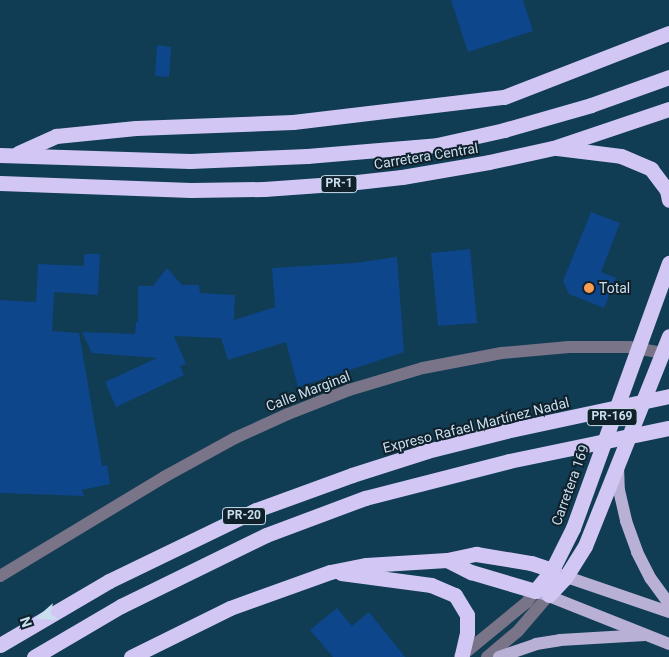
<!DOCTYPE html>
<html>
<head>
<meta charset="utf-8">
<style>
  body { margin:0 }
  #map { position:relative; width:669px; height:657px; overflow:hidden; background:#103c54; font-family:Roboto,sans-serif }
  div>[style] { position:absolute }
  .building>* { inset:0; background:#0e468b }
  .minor>* { height:12px; margin:-6px; padding:0 6px; transform-origin:6px; border-radius:6px; background:#797487 }
  .major>* { height:12px; margin:-6px; padding:0 6px; transform-origin:6px; border-radius:6px; background:#b9b0d5 }
  .highway>* { height:15px; margin:-7.5px; padding:0 7.5px; transform-origin:7.5px; border-radius:7.5px; background:#d2c7f4 }
  .highway-bridge>* { height:15px; margin:-7.5px; padding:0 7.5px; transform-origin:7.5px; border-radius:7.5px; background:#d2c7f4 }
  .dots>* { width:14px; height:14px; translate:-50% -50%; box-sizing:border-box; border:2px solid #10212c; border-radius:50% }
  span { translate:-50% -50%; white-space:nowrap; text-align:center; line-height:1.15; -webkit-text-stroke:4px #10212c; paint-order:stroke }
  .shield-label span { padding:1px 4px; background:#10212c; border:1px solid; border-radius:4px; -webkit-text-stroke-width:0 }
  .shield-label { font-size:12px; color:#c9dfee; font-weight:700 }
  .street-label { font-size:14px; color:#c9dfee }
  .poi-label { font-size:14px; color:#c9dfee }
  .left { translate:0 -50%; text-align:left }
  .north { position:absolute; left:15px; top:592px; width:50px; height:50px; -webkit-text-stroke:4px #10212c; paint-order:stroke; rotate:251deg; font-size:14px; font-weight:700; line-height:20px; text-align:center; color:#c9dfee }
  .north::after { content:''; display:block; margin:auto; width:18px; height:22px; background:#c9dfee; clip-path:polygon(50% 0,100% 100%,50% 72%,0 100%) }
</style>
</head>
<body>
<div id="map">
  <div class="building">
    <i style="clip-path:polygon(451px 0,523px 0,533px 31px,468px 52px)"></i>
    <i style="clip-path:polygon(157px 45px,171px 47px,169px 77px,155px 76px)"></i>
    <i style="clip-path:polygon(591px 212px,620px 223px,601px 272px,616px 278px,604px 308px,569px 294px,563px 281px)"></i>
    <i style="clip-path:polygon(470px 249px,477px 323px,438px 326px,431px 253px)"></i>
    <i style="clip-path:polygon(84px 254px,100px 254px,98px 295px,54px 292px,52px 331px,79px 333px,102px 466px,107px 465px,110px 484px,82px 490px,84px 496px,0 493px,0 300px,36px 302px,38px 264px,84px 266px)"></i>
    <i style="clip-path:polygon(397px 257px,404px 352px,298px 387px,286px 342px,228px 360px,221px 338px,174px 336px,186px 364px,180px 366px,184px 375px,116px 407px,105px 382px,157px 358px,92px 353px,82px 332px,135px 334px,136px 322px,138px 322px,138px 286px,153px 286px,167px 268px,182px 285px,199px 285px,200px 293px,235px 295px,234px 320px,275px 307px,272px 268px,354px 263px)"></i>
    <i style="clip-path:polygon(337px 608px,352px 626px,369px 612px,405px 657px,333px 657px,310px 630px)"></i>
  </div>
  <div class="minor">
    <i style="left:0;top:576px;width:192px;rotate:-31.1deg"></i>
    <i style="left:164px;top:477px;width:81px;rotate:-28.8deg"></i>
    <i style="left:235px;top:438px;width:58px;rotate:-24.4deg"></i>
    <i style="left:288px;top:414px;width:66px;rotate:-21.5deg"></i>
    <i style="left:349px;top:390px;width:77px;rotate:-16.6deg"></i>
    <i style="left:423px;top:368px;width:80px;rotate:-10.8deg"></i>
    <i style="left:502px;top:353px;width:67px;rotate:-5.1deg"></i>
    <i style="left:569px;top:347px;width:60px"></i>
    <i style="left:629px;top:347px;width:34px;rotate:10deg"></i>
    <i style="left:460px;top:657px;width:87px;rotate:-39.4deg"></i>
    <i style="left:527px;top:602px;width:14px;rotate:-54deg"></i>
    <i style="left:487px;top:657px;width:40px;rotate:-40deg"></i>
    <i style="left:518px;top:631px;width:48px;rotate:-49.3deg"></i>
  </div>
  <div class="major">
    <i style="left:618px;top:466px;width:24px;rotate:88deg"></i>
    <i style="left:619px;top:490px;width:32px;rotate:77deg"></i>
    <i style="left:626px;top:521px;width:33px;rotate:70deg"></i>
    <i style="left:637px;top:552px;width:30px;rotate:63deg"></i>
    <i style="left:651px;top:579px;width:31px;rotate:54deg"></i>
    <i style="left:558px;top:574px;width:117px;rotate:18.9deg"></i>
    <i style="left:541px;top:593px;width:138px;rotate:21.7deg"></i>
    <i style="left:499px;top:657px;width:39px;rotate:-19deg"></i>
    <i style="left:536px;top:644px;width:24px;rotate:-9deg"></i>
    <i style="left:560px;top:640px;width:85px;rotate:-3.4deg"></i>
  </div>
  <div class="highway">
    <i style="left:557px;top:148px;width:64px;rotate:7.1deg"></i>
    <i style="left:621px;top:156px;width:33px;rotate:23deg"></i>
    <i style="left:651px;top:169px;width:26px;rotate:53deg"></i>
    <i style="left:667px;top:190px;width:10px;rotate:79deg"></i>
    <i style="left:18px;top:153px;width:42px;rotate:-24.1deg"></i>
    <i style="left:56px;top:136px;width:80px;rotate:-5.7deg"></i>
    <i style="left:136px;top:128px;width:157px;rotate:-2.2deg"></i>
    <i style="left:293px;top:122px;width:212px;rotate:-6.8deg"></i>
    <i style="left:504px;top:97px;width:177px;rotate:-21.2deg"></i>
    <i style="left:0;top:155px;width:190px;rotate:1.8deg"></i>
    <i style="left:190px;top:161px;width:117px;rotate:-2.4deg"></i>
    <i style="left:307px;top:156px;width:130px;rotate:-4.8deg"></i>
    <i style="left:437px;top:145px;width:69px;rotate:-12.6deg"></i>
    <i style="left:504px;top:130px;width:91px;rotate:-16deg"></i>
    <i style="left:591px;top:105px;width:83px;rotate:-19.7deg"></i>
    <i style="left:0;top:183px;width:191px;rotate:2.1deg"></i>
    <i style="left:191px;top:190px;width:73px;rotate:-0.8deg"></i>
    <i style="left:264px;top:189px;width:84px;rotate:-4.1deg"></i>
    <i style="left:348px;top:183px;width:54px;rotate:-6.3deg"></i>
    <i style="left:402px;top:177px;width:88px;rotate:-9.8deg"></i>
    <i style="left:489px;top:162px;width:66px;rotate:-12.3deg"></i>
    <i style="left:553px;top:148px;width:122px;rotate:-18.6deg"></i>
    <i style="left:447px;top:560px;width:27px;rotate:27deg"></i>
    <i style="left:471px;top:572px;width:67px;rotate:16.5deg"></i>
    <i style="left:535px;top:591px;width:27px;rotate:-51deg"></i>
    <i style="left:552px;top:570px;width:47px;rotate:-63.4deg"></i>
    <i style="left:573px;top:528px;width:282px;rotate:-70.1deg"></i>
    <i style="left:341px;top:573px;width:91px;rotate:7.6deg"></i>
    <i style="left:431px;top:585px;width:26px;rotate:23deg"></i>
    <i style="left:455px;top:595px;width:23px;rotate:59deg"></i>
    <i style="left:467px;top:615px;width:18px;rotate:90deg"></i>
    <i style="left:467px;top:633px;width:23px;rotate:103deg"></i>
    <i style="left:549px;top:595px;width:23px;rotate:-47deg"></i>
    <i style="left:565px;top:578px;width:38px;rotate:-58deg"></i>
    <i style="left:585px;top:546px;width:226px;rotate:-68.2deg"></i>
    <i style="left:0;top:645px;width:126px;rotate:-30.4deg"></i>
    <i style="left:109px;top:581px;width:163px;rotate:-25.8deg"></i>
    <i style="left:256px;top:510px;width:102px;rotate:-20deg"></i>
    <i style="left:352px;top:475px;width:79px;rotate:-17.7deg"></i>
    <i style="left:427px;top:451px;width:81px;rotate:-14.2deg"></i>
    <i style="left:34px;top:657px;width:101px;rotate:-30.4deg"></i>
    <i style="left:121px;top:606px;width:161px;rotate:-26.1deg"></i>
    <i style="left:266px;top:535px;width:106px;rotate:-20.5deg"></i>
    <i style="left:365px;top:498px;width:149px;rotate:-14.4deg"></i>
    <i style="left:131px;top:657px;width:110px;rotate:-26.3deg"></i>
    <i style="left:230px;top:608px;width:106px;rotate:-19.8deg"></i>
    <i style="left:330px;top:572px;width:37px;rotate:-11deg"></i>
    <i style="left:366px;top:565px;width:81px;rotate:-3.5deg"></i>
    <i style="left:447px;top:560px;width:30px;rotate:-12deg"></i>
    <i style="left:476px;top:554px;width:56px;rotate:9.3deg"></i>
    <i style="left:531px;top:563px;width:22px;rotate:18deg"></i>
  </div>
  <div class="highway-bridge">
    <i style="left:506px;top:431px;width:167px;rotate:-12.1deg"></i>
    <i style="left:509px;top:461px;width:163px;rotate:-11.7deg"></i>
  </div>
  <div class="dots">
    <i style="left:589px;top:288px;background:#fc9d53"></i>
  </div>
  <div class="shield-label">
    <span style="left:339px;top:184px">PR-1</span>
    <span style="left:612px;top:417px">PR-169</span>
    <span style="left:244px;top:516px">PR-20</span>
  </div>
  <div class="street-label">
    <span style="left:426px;top:156px;rotate:-9deg">Carretera Central</span>
    <span style="left:308px;top:391px;rotate:-21deg">Calle Marginal</span>
    <span style="left:476px;top:425px;rotate:-14deg">Expreso Rafael Martínez Nadal</span>
    <span style="left:570px;top:485px;rotate:-70deg">Carretera 169</span>
  </div>
  <div class="poi-label">
    <span class="left" style="left:599px;top:288px">Total</span>
  </div>
  <div class="north">N</div>
</div>
</body>
</html>
